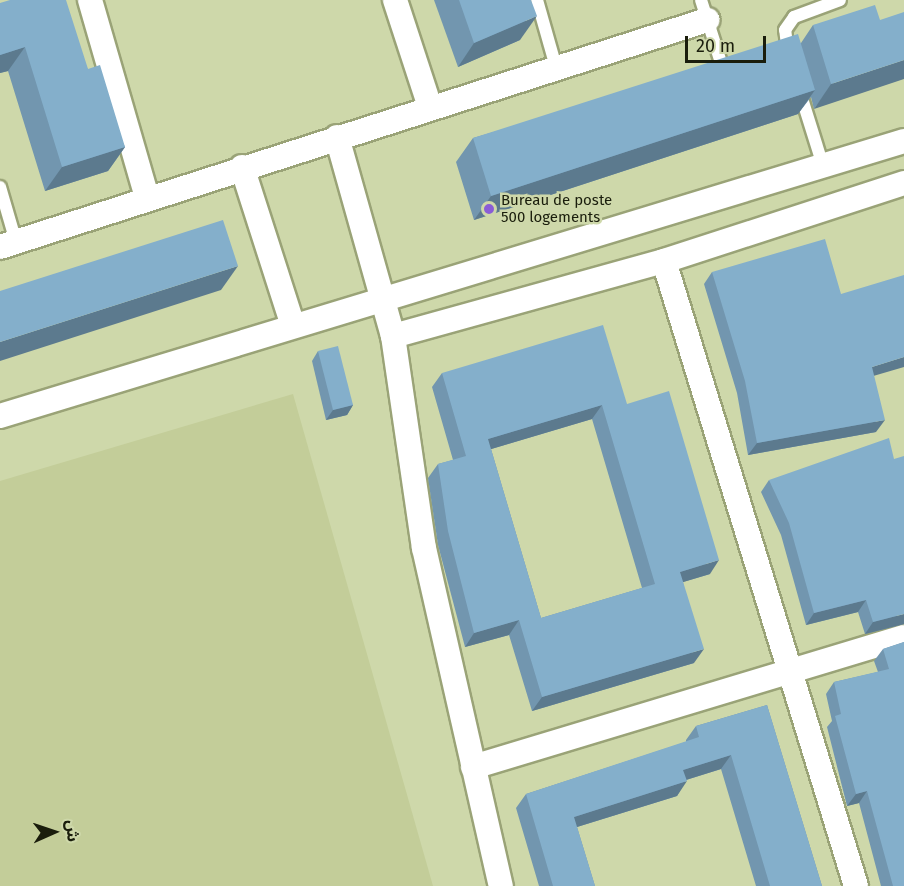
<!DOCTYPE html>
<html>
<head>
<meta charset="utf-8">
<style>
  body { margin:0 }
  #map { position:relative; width:904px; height:886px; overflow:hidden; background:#ced8aa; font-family:"Fira Sans","Noto Sans Arabic",sans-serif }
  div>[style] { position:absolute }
  .built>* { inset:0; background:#c3cd99 }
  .roads { filter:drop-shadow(2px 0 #9aa377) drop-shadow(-2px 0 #9aa377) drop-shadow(0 2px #9aa377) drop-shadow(0 -2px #9aa377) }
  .service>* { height:12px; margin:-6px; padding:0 6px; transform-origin:6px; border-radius:6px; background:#fff }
  .minor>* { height:24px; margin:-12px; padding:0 12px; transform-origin:12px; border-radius:12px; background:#fff }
  .wall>* { inset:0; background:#7296af }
  .shaded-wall>* { inset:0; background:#5c7a8e }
  .building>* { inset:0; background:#84afcb }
  .dots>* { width:16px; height:16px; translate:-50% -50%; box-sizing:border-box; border:3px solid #ced8aa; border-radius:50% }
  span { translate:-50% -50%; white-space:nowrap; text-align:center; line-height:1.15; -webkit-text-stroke:5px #ced8aa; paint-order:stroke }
  .poi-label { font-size:15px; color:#1a1d0c }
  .left { translate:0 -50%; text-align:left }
  .north { position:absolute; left:24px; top:802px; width:60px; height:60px; -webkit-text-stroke:4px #ced8aa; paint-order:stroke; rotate:87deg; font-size:16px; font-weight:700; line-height:24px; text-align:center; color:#1a1d0c }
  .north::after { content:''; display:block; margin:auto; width:21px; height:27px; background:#1a1d0c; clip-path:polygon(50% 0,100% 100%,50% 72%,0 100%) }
  .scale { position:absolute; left:685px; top:36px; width:81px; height:27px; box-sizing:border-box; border:3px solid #1a1d0c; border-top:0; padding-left:8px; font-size:18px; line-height:21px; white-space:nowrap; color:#1a1d0c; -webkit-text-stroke:4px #ced8aa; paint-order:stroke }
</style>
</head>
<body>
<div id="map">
  <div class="built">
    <i style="clip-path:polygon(293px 394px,433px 886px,0 886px,0 481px)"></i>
  </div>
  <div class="roads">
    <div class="service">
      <i style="left:537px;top:0;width:70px;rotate:74.2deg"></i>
      <i style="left:701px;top:0;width:72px;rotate:72.3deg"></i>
      <i style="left:788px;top:53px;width:23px;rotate:-97deg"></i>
      <i style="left:785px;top:30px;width:16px;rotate:-55deg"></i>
      <i style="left:794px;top:17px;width:49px;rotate:-20.3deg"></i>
      <i style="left:800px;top:92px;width:77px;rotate:72.7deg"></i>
      <i style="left:0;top:187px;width:57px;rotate:73.8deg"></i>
    </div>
    <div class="minor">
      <i style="left:90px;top:0;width:206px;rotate:73.9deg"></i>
      <i style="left:395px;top:0;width:113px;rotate:71.9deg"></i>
      <i style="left:337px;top:137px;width:207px;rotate:74.3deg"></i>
      <i style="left:393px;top:336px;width:214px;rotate:81.7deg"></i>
      <i style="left:424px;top:548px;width:347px;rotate:77.2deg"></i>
      <i style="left:242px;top:167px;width:167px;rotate:72.2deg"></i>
      <i style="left:0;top:247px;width:743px;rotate:-17.8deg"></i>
      <i style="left:664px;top:261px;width:654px;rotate:72.92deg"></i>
      <i style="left:393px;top:336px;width:281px;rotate:-15.5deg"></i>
      <i style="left:664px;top:261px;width:252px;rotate:-18deg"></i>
      <i style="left:0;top:416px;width:945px;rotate:-16.92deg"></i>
      <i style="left:473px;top:767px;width:450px;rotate:-16.8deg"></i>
    </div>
  </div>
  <div class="wall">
    <i style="clip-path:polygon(434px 0,531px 0,520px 40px,458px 67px)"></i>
    <i style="clip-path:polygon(0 3px,88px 69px,125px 147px,108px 171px,45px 191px,8px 71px,0 73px)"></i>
    <i style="clip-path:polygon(880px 20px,814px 109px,811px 97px,798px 114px,474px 220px,456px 162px,473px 138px,801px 43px,813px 25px)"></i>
    <i style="clip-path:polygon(712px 272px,841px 294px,874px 376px,876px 432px,748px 455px,737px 393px,704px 284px)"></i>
    <i style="clip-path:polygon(318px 351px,353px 405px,347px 415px,326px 420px,312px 361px)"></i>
    <i style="clip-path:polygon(evenodd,442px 373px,627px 404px,710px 574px,683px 582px,694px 663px,532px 711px,509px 635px,465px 647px,438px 545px,428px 478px,438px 464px,453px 460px,432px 387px,442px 373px,592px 419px,642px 588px,541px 618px,491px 449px,592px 419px)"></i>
    <i style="clip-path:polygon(769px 480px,904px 624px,865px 634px,858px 612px,806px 625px,781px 535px,761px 492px)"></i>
    <i style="clip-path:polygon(904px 642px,904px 886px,881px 886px,859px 803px,847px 806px,827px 727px,832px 721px,826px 694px,834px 682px,878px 672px,874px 661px,883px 649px)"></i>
    <i style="clip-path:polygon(767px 705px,822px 886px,756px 886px,721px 769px,686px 780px,677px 796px,577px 827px,595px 886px,539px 886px,516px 808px,526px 794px,686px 742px,686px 740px,696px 726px)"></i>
  </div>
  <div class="shaded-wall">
    <i style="clip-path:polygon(537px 16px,520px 40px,458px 67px,474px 43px)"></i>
    <i style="clip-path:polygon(25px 47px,8px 71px,0 73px,0 55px)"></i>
    <i style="clip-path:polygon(904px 60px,904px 79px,814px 109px,831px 84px)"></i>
    <i style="clip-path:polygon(815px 90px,798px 114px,474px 220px,491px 196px)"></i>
    <i style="clip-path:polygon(125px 147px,108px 171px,45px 191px,62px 167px)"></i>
    <i style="clip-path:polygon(238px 266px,221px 290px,0 361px,0 342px)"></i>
    <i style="clip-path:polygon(904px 357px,904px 367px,863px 379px,872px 367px)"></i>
    <i style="clip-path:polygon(353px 405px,347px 415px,326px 420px,333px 410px)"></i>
    <i style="clip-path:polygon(602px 405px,592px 419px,478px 453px,488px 439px)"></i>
    <i style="clip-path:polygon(885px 420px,876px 432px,748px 455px,757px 443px)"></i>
    <i style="clip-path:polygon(719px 560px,710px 574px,670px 586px,680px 572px)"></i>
    <i style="clip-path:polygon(866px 600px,858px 612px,806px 625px,814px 613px)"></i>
    <i style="clip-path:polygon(904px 614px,904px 624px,865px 634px,873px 622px)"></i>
    <i style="clip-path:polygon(519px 620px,509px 635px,465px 647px,474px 633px)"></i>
    <i style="clip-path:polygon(704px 649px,694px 663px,532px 711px,542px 697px)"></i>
    <i style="clip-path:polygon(731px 755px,721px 769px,673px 784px,683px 770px)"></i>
    <i style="clip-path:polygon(687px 781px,677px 796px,564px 831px,574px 817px)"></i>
    <i style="clip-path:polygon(867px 791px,859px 803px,847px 806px,856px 794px)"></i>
  </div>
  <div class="building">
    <i style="clip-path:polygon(10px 0,66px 0,88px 69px,100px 65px,125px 147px,62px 167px,25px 47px,0 55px,0 3px)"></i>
    <i style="clip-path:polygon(459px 0,531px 0,537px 16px,474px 43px)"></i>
    <i style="clip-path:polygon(875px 5px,880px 20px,904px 12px,904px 60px,831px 84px,813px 25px)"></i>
    <i style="clip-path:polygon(798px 34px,815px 90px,491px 196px,473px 138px)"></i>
    <i style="clip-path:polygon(223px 220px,238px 266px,0 342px,0 291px)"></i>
    <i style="clip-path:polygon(825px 239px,841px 294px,904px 275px,904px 357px,872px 367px,885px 420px,757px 443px,745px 381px,712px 272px)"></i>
    <i style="clip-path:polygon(evenodd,603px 325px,627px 404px,669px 391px,719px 560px,680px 572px,704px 649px,542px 697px,519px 620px,474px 633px,448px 531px,438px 464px,466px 456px,442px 373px,603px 325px,602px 405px,655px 584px,541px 618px,488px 439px,602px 405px)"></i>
    <i style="clip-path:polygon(338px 346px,353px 405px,333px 410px,318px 351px)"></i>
    <i style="clip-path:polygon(889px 438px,894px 459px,904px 456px,904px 614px,873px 622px,866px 600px,814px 613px,789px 523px,769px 480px)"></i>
    <i style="clip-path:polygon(904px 642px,904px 886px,893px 886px,867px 791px,856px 794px,835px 716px,841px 714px,834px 682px,889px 669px,883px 649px)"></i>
    <i style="clip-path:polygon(767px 705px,822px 886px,770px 886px,731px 755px,683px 770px,687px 781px,574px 817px,595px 886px,553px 886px,526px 794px,699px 737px,696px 726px)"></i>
  </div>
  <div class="dots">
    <i style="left:489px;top:209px;background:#8a5dd6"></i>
  </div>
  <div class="poi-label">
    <span class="left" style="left:501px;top:209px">Bureau de poste<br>500 logements</span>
  </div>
  <div class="north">ش</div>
  <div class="scale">20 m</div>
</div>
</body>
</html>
